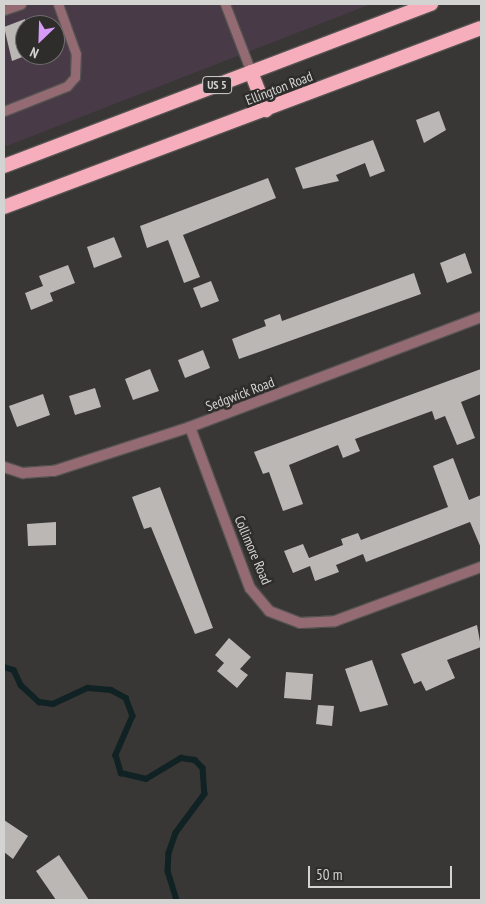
<!DOCTYPE html>
<html>
<head>
<meta charset="utf-8">
<style>
  body { margin:0 }
  #map { position:relative; width:485px; height:904px; overflow:hidden; background:#383735; font-family:"PT Sans Narrow",sans-serif }
  div>[style] { position:absolute }
  .commercial>* { inset:0; background:#483a47 }
  .stream>* { height:5.5px; margin:-2.75px; padding:0 2.75px; transform-origin:2.75px; border-radius:2.75px; background:#102223 }
  .building>* { inset:0; background:#bab7b5 }
  .roads { filter:drop-shadow(1px 0 #545351) drop-shadow(-1px 0 #545351) drop-shadow(0 1px #545351) drop-shadow(0 -1px #545351) }
  .service>* { height:9px; margin:-4.5px; padding:0 4.5px; transform-origin:4.5px; border-radius:4.5px; background:#946b73 }
  .minor>* { height:10px; margin:-5px; padding:0 5px; transform-origin:5px; border-radius:5px; background:#946b73 }
  .trunk>* { height:14px; margin:-7px; padding:0 7px; transform-origin:7px; border-radius:7px; background:#f6aebc }
  span { translate:-50% -50%; white-space:nowrap; text-align:center; line-height:1.15; -webkit-text-stroke:5px #2e2d2b; paint-order:stroke }
  .shield-label span { padding:1px 4px; background:#2e2d2b; border:1px solid; border-radius:4px; -webkit-text-stroke-width:0 }
  .shield-label { font-size:12px; color:#d3d3d1; font-weight:700 }
  .street-label { font-size:14px; color:#d3d3d1 }
  .frame { position:absolute; inset:0; border:5px solid #d3d3d1; pointer-events:none }
  .north { position:absolute; left:15px; top:15px; width:50px; height:50px; box-sizing:border-box; background:#2e2d2b; border:1px solid #706f6d; border-radius:50%; rotate:204deg; font-size:14px; font-weight:700; line-height:20px; text-align:center; color:#d3d3d1 }
  .north::after { content:''; display:block; margin:auto; width:18px; height:22px; background:#d79bf9; clip-path:polygon(50% 0,100% 100%,50% 72%,0 100%) }
  .scale { position:absolute; left:308px; top:866px; width:144px; height:22px; box-sizing:border-box; border:2px solid #d3d3d1; border-top:0; padding-left:6px; font-size:15px; line-height:18px; white-space:nowrap; color:#d3d3d1; -webkit-text-stroke:4px #2e2d2b; paint-order:stroke }
</style>
</head>
<body>
<div id="map">
  <div class="commercial">
    <i style="clip-path:polygon(evenodd,4px 4px,371px 4px,4px 147px,4px 4px,25px 25px,55px 25px,55px 55px,25px 55px,25px 25px)"></i>
  </div>
  <div class="stream">
    <i style="left:4px;top:667px;width:10px;rotate:17deg"></i>
    <i style="left:14px;top:670px;width:17px;rotate:65deg"></i>
    <i style="left:21px;top:685px;width:25px;rotate:43deg"></i>
    <i style="left:39px;top:702px;width:14px;rotate:8deg"></i>
    <i style="left:53px;top:704px;width:38px;rotate:-25deg"></i>
    <i style="left:88px;top:688px;width:23px;rotate:5deg"></i>
    <i style="left:111px;top:690px;width:17px;rotate:28deg"></i>
    <i style="left:126px;top:698px;width:19px;rotate:69deg"></i>
    <i style="left:133px;top:716px;width:43px;rotate:113.6deg"></i>
    <i style="left:116px;top:755px;width:19px;rotate:74deg"></i>
    <i style="left:121px;top:773px;width:26px;rotate:13deg"></i>
    <i style="left:146px;top:779px;width:41px;rotate:-31deg"></i>
    <i style="left:181px;top:758px;width:14px;rotate:8deg"></i>
    <i style="left:195px;top:760px;width:11px;rotate:45deg"></i>
    <i style="left:203px;top:768px;width:26px;rotate:86deg"></i>
    <i style="left:205px;top:794px;width:49px;rotate:126.6deg"></i>
    <i style="left:176px;top:833px;width:21px;rotate:109deg"></i>
    <i style="left:169px;top:853px;width:18px;rotate:93deg"></i>
    <i style="left:168px;top:871px;width:30px;rotate:73deg"></i>
  </div>
  <div class="building">
    <i style="clip-path:polygon(25px 19px,25px 56px,12px 61px,4px 27px)"></i>
    <i style="clip-path:polygon(439px 111px,446px 130px,424px 143px,416px 120px)"></i>
    <i style="clip-path:polygon(373px 140px,385px 171px,370px 177px,365px 163px,336px 175px,339px 181px,303px 189px,295px 168px)"></i>
    <i style="clip-path:polygon(268px 178px,276px 198px,183px 235px,200px 277px,184px 283px,168px 240px,147px 248px,140px 226px)"></i>
    <i style="clip-path:polygon(114px 237px,122px 257px,94px 268px,87px 247px)"></i>
    <i style="clip-path:polygon(465px 253px,472px 273px,447px 283px,440px 263px)"></i>
    <i style="clip-path:polygon(68px 265px,75px 283px,50px 293px,53px 301px,31px 310px,25px 293px,43px 286px,39px 276px)"></i>
    <i style="clip-path:polygon(414px 273px,421px 294px,239px 359px,232px 339px,266px 326px,264px 320px,280px 314px,282px 321px)"></i>
    <i style="clip-path:polygon(211px 281px,219px 301px,201px 308px,193px 288px)"></i>
    <i style="clip-path:polygon(203px 350px,210px 368px,185px 378px,178px 360px)"></i>
    <i style="clip-path:polygon(150px 369px,159px 391px,133px 400px,125px 379px)"></i>
    <i style="clip-path:polygon(481px 369px,481px 394px,461px 402px,475px 438px,457px 445px,445px 416px,435px 420px,432px 411px,355px 439px,360px 451px,343px 458px,338px 445px,289px 465px,303px 504px,283px 511px,269px 472px,263px 474px,254px 452px)"></i>
    <i style="clip-path:polygon(95px 388px,101px 407px,75px 415px,69px 396px)"></i>
    <i style="clip-path:polygon(43px 394px,50px 415px,17px 427px,9px 406px)"></i>
    <i style="clip-path:polygon(453px 458px,469px 500px,481px 495px,481px 548px,470px 522px,366px 562px,363px 554px,336px 565px,339px 572px,315px 581px,310px 566px,293px 573px,284px 551px,303px 544px,309px 558px,343px 545px,341px 539px,358px 533px,361px 540px,448px 507px,433px 466px)"></i>
    <i style="clip-path:polygon(160px 487px,213px 628px,195px 634px,151px 527px,144px 529px,132px 497px)"></i>
    <i style="clip-path:polygon(56px 522px,56px 545px,28px 546px,27px 524px)"></i>
    <i style="clip-path:polygon(477px 625px,481px 647px,447px 660px,455px 678px,426px 691px,421px 681px,414px 684px,401px 654px)"></i>
    <i style="clip-path:polygon(229px 638px,251px 657px,240px 669px,248px 675px,237px 688px,217px 671px,224px 663px,215px 655px)"></i>
    <i style="clip-path:polygon(372px 660px,388px 705px,360px 712px,345px 669px)"></i>
    <i style="clip-path:polygon(286px 672px,313px 674px,311px 700px,284px 698px)"></i>
    <i style="clip-path:polygon(318px 705px,334px 706px,332px 726px,316px 724px)"></i>
    <i style="clip-path:polygon(4px 820px,28px 836px,13px 859px,4px 852px)"></i>
    <i style="clip-path:polygon(59px 855px,89px 900px,56px 900px,36px 871px)"></i>
  </div>
  <div class="roads">
    <div class="service">
      <i style="left:225px;top:4px;width:73px;rotate:69.1deg"></i>
      <i style="left:4px;top:10px;width:18px;rotate:-19deg"></i>
      <i style="left:4px;top:111px;width:68px;rotate:-21.6deg"></i>
      <i style="left:67px;top:86px;width:12px;rotate:-48deg"></i>
      <i style="left:75px;top:77px;width:23px;rotate:-88deg"></i>
      <i style="left:76px;top:54px;width:53px;rotate:-109.8deg"></i>
    </div>
    <div class="minor">
      <i style="left:190px;top:427px;width:172px;rotate:69.6deg"></i>
      <i style="left:250px;top:588px;width:30px;rotate:50deg"></i>
      <i style="left:269px;top:611px;width:33px;rotate:21deg"></i>
      <i style="left:300px;top:623px;width:35px;rotate:-3deg"></i>
      <i style="left:335px;top:621px;width:156px;rotate:-20.3deg"></i>
      <i style="left:4px;top:467px;width:20px;rotate:18deg"></i>
      <i style="left:23px;top:473px;width:31px;rotate:-4deg"></i>
      <i style="left:54px;top:471px;width:143px;rotate:-17.9deg"></i>
      <i style="left:190px;top:427px;width:311px;rotate:-20.7deg"></i>
    </div>
    <div class="trunk">
      <i style="left:251px;top:72px;width:41px;rotate:68.5deg"></i>
      <i style="left:4px;top:166px;width:457px;rotate:-20.8deg"></i>
      <i style="left:4px;top:207px;width:509px;rotate:-20.57deg"></i>
    </div>
  </div>
  <div class="shield-label">
    <span style="left:217px;top:85px">US 5</span>
  </div>
  <div class="street-label">
    <span style="left:279px;top:88px;rotate:-21deg">Ellington Road</span>
    <span style="left:240px;top:394px;rotate:-21deg">Sedgwick Road</span>
    <span style="left:253px;top:550px;rotate:67deg">Collimore Road</span>
  </div>
  <div class="frame"></div>
  <div class="north">N</div>
  <div class="scale">50 m</div>
</div>
</body>
</html>
